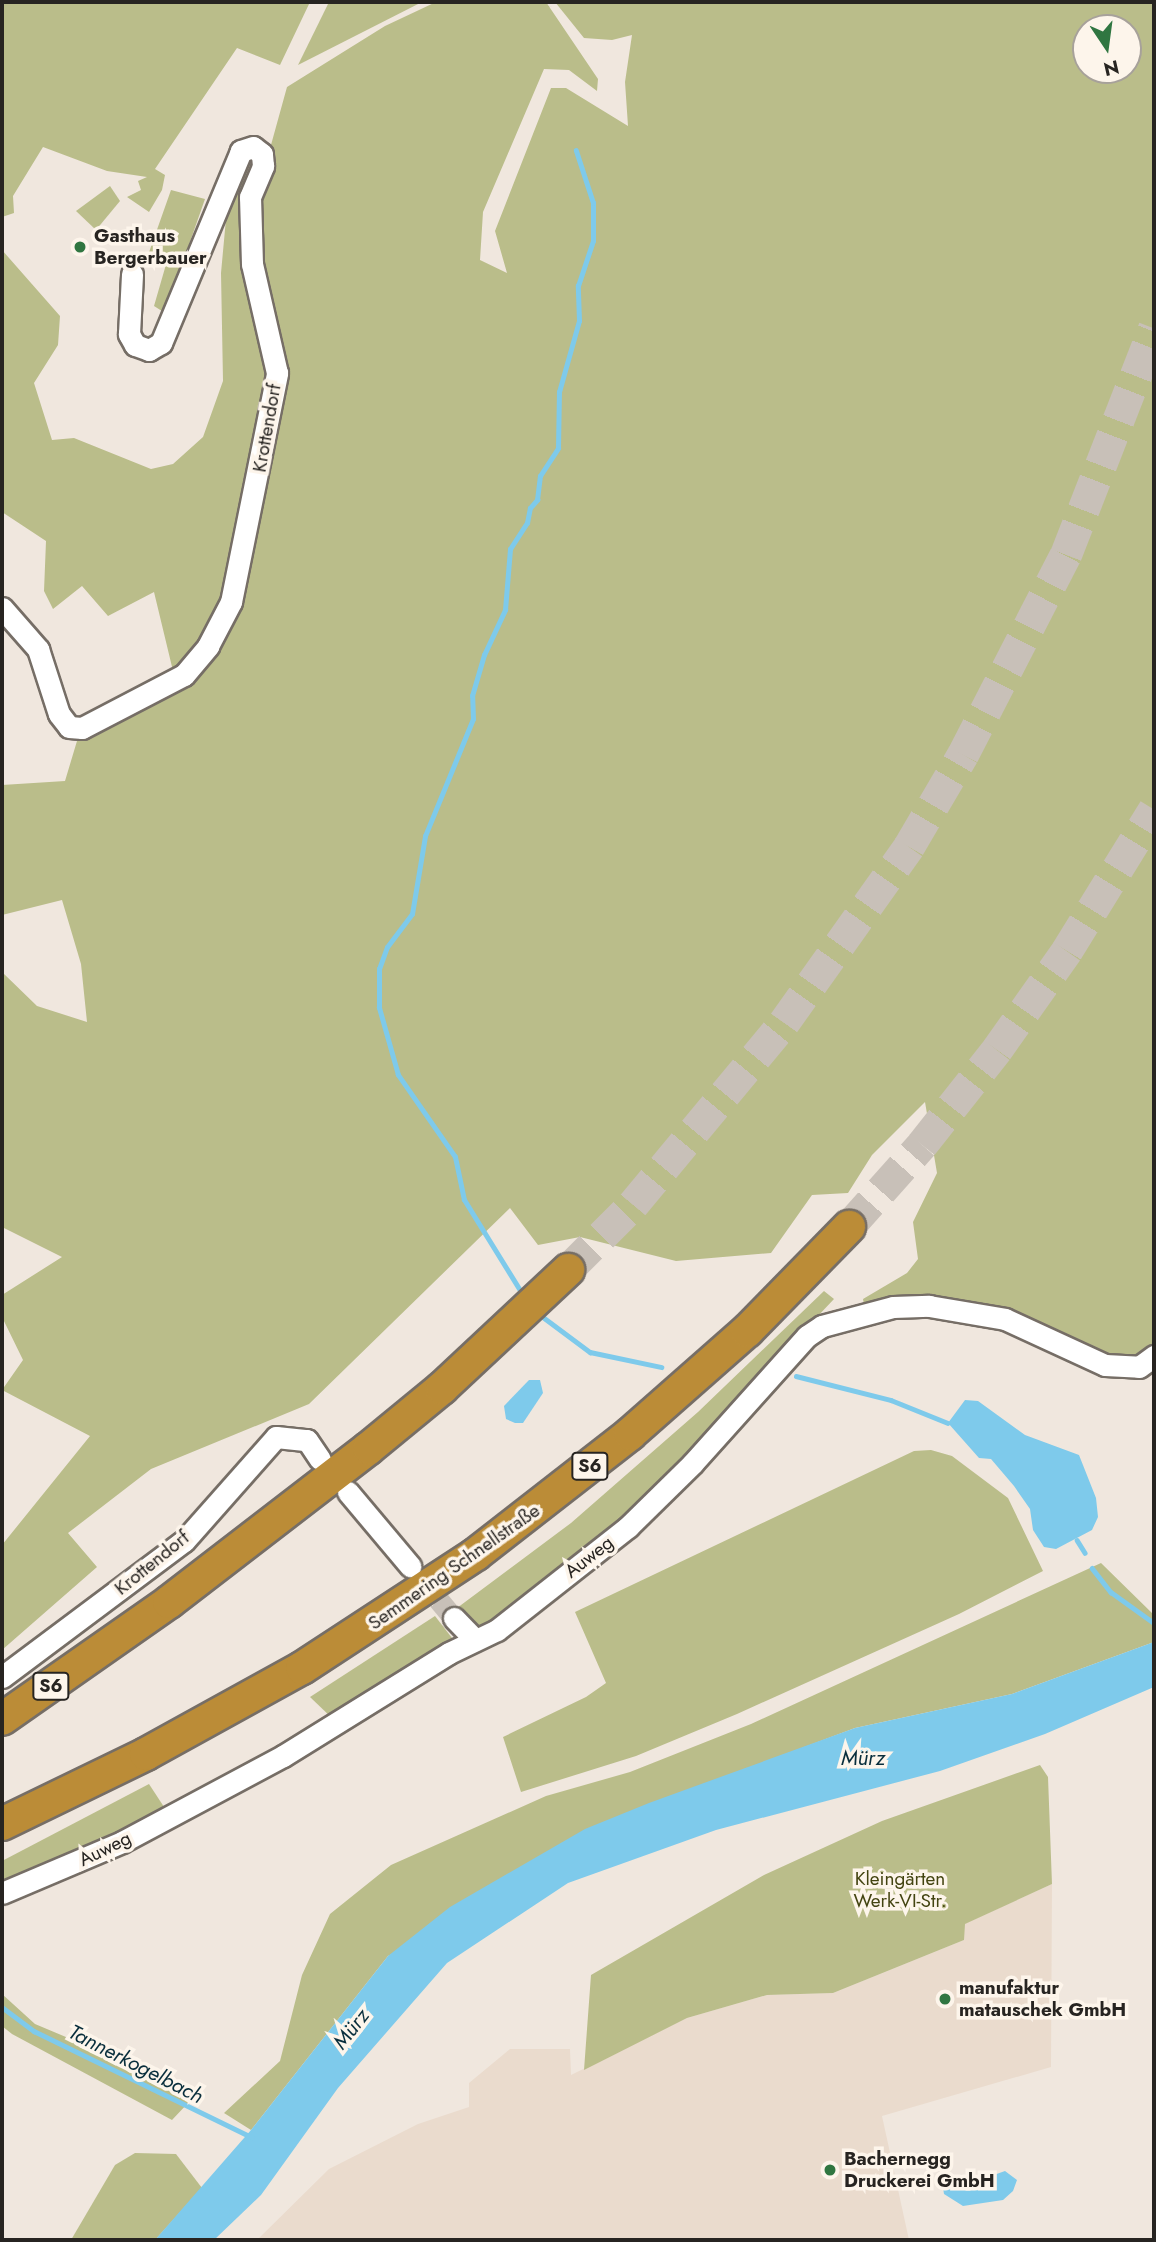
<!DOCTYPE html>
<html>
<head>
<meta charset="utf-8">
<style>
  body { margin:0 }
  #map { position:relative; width:1156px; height:2242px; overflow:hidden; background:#f0e7de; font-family:Jost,sans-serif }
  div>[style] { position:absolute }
  .built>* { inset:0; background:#eadbcd }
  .green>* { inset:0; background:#babd8a }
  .water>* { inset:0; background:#7ecaeb }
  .stream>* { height:4.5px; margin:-2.25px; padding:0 2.25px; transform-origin:2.25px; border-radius:2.25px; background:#7ecaeb }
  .minor-tunnel>* { height:21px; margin-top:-10.5px; transform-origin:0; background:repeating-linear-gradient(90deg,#c8c0b8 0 21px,transparent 0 31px) }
  .highway-tunnel>* { height:32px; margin-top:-16px; transform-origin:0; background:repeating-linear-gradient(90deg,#c8c0b8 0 32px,transparent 0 48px) }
  .roads { filter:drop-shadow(2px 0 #766e66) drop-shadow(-2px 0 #766e66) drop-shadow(0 2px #766e66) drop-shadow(0 -2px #766e66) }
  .minor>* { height:21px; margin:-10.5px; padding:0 10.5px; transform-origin:10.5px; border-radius:10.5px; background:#fff }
  .highway>* { height:32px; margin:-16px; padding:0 16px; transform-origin:16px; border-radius:16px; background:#bb8c37 }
  .dots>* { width:19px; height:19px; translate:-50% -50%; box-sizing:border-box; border:4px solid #fdf5eb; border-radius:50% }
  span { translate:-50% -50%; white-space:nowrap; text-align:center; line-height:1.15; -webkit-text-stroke:7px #fdf5eb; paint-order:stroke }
  .shield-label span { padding:2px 5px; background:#fdf5eb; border:2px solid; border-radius:5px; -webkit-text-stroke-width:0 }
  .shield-label { font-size:18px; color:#272421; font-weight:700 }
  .poi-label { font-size:19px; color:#272421; font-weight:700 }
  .left { translate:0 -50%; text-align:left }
  .street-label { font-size:19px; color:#272421 }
  .park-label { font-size:19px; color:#434411 }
  .water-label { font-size:21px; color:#092e3c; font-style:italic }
  .frame { position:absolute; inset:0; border:4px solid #272421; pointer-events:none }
  .north { position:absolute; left:1072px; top:14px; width:70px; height:70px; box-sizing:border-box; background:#fdf5eb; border:2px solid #a7a19a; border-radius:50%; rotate:167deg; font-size:19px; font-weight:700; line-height:28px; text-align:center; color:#272421 }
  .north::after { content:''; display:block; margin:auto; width:24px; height:32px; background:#307641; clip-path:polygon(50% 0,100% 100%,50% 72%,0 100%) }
</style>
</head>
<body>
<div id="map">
  <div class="built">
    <i style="clip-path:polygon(1052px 1884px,1051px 2067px,882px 2116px,909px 2240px,257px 2240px,329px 2169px,418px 2124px,469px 2107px,469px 2083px,510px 2049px,570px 2049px,571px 2075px,687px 2018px,767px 1995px,833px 1993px,964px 1940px,964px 1924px)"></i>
  </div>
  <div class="green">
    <i style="clip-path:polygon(2px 2px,310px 2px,280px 65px,237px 48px,155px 169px,165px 175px,162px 190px,149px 212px,127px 197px,141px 190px,138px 181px,147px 177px,107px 171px,43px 147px,13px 196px,14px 213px,2px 217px)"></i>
    <i style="clip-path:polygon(329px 2px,422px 2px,298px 65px)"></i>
    <i style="clip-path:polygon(evenodd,436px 2px,546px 2px,598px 79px,597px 91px,569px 70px,544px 69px,483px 212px,480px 260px,507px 273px,495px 231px,551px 88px,566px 88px,628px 126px,625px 82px,632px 35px,612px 40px,584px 38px,555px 2px,1154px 2px,1154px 1350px,1127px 1367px,1021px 1316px,864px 1305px,863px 1299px,907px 1273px,918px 1259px,913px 1222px,937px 1173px,925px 1102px,872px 1155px,848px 1193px,812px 1195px,771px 1253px,676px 1261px,580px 1237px,538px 1245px,510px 1208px,309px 1404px,151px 1469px,68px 1533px,97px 1567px,2px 1650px,2px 1545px,90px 1436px,2px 1390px,23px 1360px,2px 1317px,2px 1295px,62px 1257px,2px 1227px,2px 972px,37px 1006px,87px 1022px,81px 964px,62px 900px,2px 915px,2px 785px,65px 781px,77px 741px,216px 643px,264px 473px,270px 311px,253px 210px,287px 87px,385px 26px,436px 2px,1086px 28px,1128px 28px,1128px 70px,1086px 70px,1086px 28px)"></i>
    <i style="clip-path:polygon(251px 162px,273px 375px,220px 605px,201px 645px,173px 671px,154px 592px,108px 616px,82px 586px,53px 609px,44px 591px,46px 541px,2px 512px,2px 250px,60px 316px,58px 345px,34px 383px,52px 440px,74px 438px,151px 469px,173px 464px,203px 437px,223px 381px,221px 273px,227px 208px)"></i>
    <i style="clip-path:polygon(110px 186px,120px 201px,96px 230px,76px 211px)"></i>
    <i style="clip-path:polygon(171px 190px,205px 199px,165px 313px,154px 306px,167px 261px,147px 258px)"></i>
    <i style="clip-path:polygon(824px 1291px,834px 1299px,639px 1505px,496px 1619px,475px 1629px,457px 1608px,571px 1523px,698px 1412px)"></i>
    <i style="clip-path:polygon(931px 1450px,952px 1456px,1008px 1498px,1043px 1571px,959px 1614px,737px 1714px,636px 1756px,521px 1792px,503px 1737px,586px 1697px,606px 1683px,575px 1612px,914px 1451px)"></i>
    <i style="clip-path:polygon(1101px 1563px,1154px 1615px,1154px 1642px,1012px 1694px,855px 1728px,709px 1783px,388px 1956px,251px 2130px,224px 2113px,280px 2061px,302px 1975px,330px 1914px,391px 1865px,546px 1796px,630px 1772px,751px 1724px)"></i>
    <i style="clip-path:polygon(435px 1616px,452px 1638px,404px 1675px,334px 1720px,310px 1697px)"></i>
    <i style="clip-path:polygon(1040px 1765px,1048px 1777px,1052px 1884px,965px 1924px,964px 1940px,833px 1993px,767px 1995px,687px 2018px,584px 2070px,591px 1975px,764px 1875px,882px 1821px)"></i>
    <i style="clip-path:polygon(149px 1784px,166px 1810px,2px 1885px,2px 1861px)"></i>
    <i style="clip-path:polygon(2px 1994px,35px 2024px,104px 2053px,189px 2102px,172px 2120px,12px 2034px,2px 2026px)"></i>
    <i style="clip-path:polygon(135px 2153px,176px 2154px,202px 2188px,155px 2240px,71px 2240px,115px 2165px)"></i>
  </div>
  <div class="water">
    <i style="clip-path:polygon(529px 1380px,540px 1380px,543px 1393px,523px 1423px,515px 1423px,506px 1419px,504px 1406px)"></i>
    <i style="clip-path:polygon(965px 1400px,978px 1401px,1025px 1435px,1079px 1455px,1096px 1498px,1098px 1517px,1092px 1530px,1056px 1549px,1044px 1547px,1033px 1530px,1030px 1509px,1014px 1486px,991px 1459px,979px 1458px,948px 1423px)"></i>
    <i style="clip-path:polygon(1154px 1642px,1154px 1687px,1045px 1734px,940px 1771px,716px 1830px,568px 1883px,447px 1963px,338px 2088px,261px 2195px,214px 2240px,155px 2240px,251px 2130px,388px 1956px,450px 1907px,585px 1829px,649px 1803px,855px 1728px,1012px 1694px)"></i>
    <i style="clip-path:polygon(1005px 2171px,1017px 2180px,1013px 2191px,1003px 2200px,963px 2206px,944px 2194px,942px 2182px,948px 2175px,977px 2181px)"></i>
  </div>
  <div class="stream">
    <i style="left:524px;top:1297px;width:114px;rotate:-121.7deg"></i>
    <i style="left:464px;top:1200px;width:44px;rotate:-101.8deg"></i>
    <i style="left:455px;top:1157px;width:100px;rotate:-124.8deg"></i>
    <i style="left:398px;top:1075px;width:70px;rotate:-105.8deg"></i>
    <i style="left:379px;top:1008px;width:39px;rotate:-90deg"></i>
    <i style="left:379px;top:969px;width:23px;rotate:-70deg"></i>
    <i style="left:387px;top:947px;width:41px;rotate:-52.9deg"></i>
    <i style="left:412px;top:914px;width:79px;rotate:-80.5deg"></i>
    <i style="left:425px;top:836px;width:126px;rotate:-67.7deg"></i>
    <i style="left:473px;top:719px;width:23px;rotate:-92deg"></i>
    <i style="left:472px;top:696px;width:43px;rotate:-73.7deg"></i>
    <i style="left:484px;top:655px;width:50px;rotate:-65deg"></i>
    <i style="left:505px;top:610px;width:61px;rotate:-85.3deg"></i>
    <i style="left:510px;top:549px;width:31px;rotate:-57deg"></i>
    <i style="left:527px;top:523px;width:15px;rotate:-79deg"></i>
    <i style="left:530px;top:508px;width:11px;rotate:-49deg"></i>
    <i style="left:537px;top:500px;width:24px;rotate:-83deg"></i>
    <i style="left:540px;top:476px;width:33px;rotate:-57deg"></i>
    <i style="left:558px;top:448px;width:56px;rotate:-89deg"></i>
    <i style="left:559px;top:392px;width:74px;rotate:-74.3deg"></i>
    <i style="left:579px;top:321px;width:35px;rotate:-92deg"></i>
    <i style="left:578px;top:286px;width:47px;rotate:-71.6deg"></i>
    <i style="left:593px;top:241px;width:38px;rotate:-90deg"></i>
    <i style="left:593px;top:203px;width:55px;rotate:-108.1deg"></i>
    <i style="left:539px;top:1314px;width:64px;rotate:36.7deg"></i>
    <i style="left:590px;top:1352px;width:73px;rotate:11.9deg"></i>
    <i style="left:796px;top:1376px;width:98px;rotate:14.2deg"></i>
    <i style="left:891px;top:1400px;width:61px;rotate:22deg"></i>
    <i style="left:1077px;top:1540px;width:15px;rotate:58deg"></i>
    <i style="left:1092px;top:1568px;width:31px;rotate:52deg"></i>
    <i style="left:1111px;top:1592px;width:53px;rotate:35.8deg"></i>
    <i style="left:2px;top:2007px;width:40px;rotate:37deg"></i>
    <i style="left:34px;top:2031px;width:242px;rotate:26deg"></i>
  </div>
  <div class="minor-tunnel">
    <i style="left:419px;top:1576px;width:55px;rotate:50.2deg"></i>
  </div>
  <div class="highway-tunnel">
    <i style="left:849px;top:1227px;width:110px;rotate:-48.3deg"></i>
    <i style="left:922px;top:1145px;width:121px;rotate:-51.7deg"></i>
    <i style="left:997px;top:1050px;width:121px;rotate:-54.7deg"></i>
    <i style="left:1067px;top:951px;width:166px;rotate:-58.3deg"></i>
    <i style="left:568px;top:1270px;width:92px;rotate:-45deg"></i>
    <i style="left:633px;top:1205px;width:236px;rotate:-50.3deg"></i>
    <i style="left:784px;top:1023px;width:216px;rotate:-54.6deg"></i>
    <i style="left:909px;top:847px;width:107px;rotate:-59.6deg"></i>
    <i style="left:963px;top:755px;width:225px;rotate:-62.8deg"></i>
    <i style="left:1066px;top:555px;width:243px;rotate:-68.7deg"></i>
  </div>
  <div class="roads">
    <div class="minor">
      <i style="left:2px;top:608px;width:55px;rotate:48.7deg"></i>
      <i style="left:38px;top:649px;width:68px;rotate:72.1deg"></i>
      <i style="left:59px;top:714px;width:16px;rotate:52deg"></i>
      <i style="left:69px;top:727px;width:13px;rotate:4deg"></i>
      <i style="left:82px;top:728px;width:115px;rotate:-27.5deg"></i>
      <i style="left:184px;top:675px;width:38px;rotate:-50deg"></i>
      <i style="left:208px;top:646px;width:50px;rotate:-62.4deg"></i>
      <i style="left:231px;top:602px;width:234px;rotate:-78.6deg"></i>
      <i style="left:277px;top:373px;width:112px;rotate:-102.9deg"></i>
      <i style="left:252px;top:264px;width:67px;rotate:-91.7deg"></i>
      <i style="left:250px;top:197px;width:34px;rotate:-67deg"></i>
      <i style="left:263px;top:166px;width:12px;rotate:-95deg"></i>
      <i style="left:262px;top:154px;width:11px;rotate:-142deg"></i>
      <i style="left:253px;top:147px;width:13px;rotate:162deg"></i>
      <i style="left:241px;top:151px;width:208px;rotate:112.6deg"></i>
      <i style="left:161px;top:343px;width:14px;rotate:150deg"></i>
      <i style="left:149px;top:350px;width:15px;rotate:-160deg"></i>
      <i style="left:135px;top:345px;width:13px;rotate:-119deg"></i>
      <i style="left:129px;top:334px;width:60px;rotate:-87.1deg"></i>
      <i style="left:348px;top:1492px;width:97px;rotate:50deg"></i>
      <i style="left:454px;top:1618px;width:30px;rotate:46deg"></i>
      <i style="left:2px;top:1677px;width:227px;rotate:-36.8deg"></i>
      <i style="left:184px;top:1541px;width:139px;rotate:-48.5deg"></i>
      <i style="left:276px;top:1437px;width:31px;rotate:6deg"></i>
      <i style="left:307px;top:1440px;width:23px;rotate:56deg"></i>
      <i style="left:2px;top:1893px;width:130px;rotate:-23deg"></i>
      <i style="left:122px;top:1842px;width:183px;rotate:-28.1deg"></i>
      <i style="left:283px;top:1756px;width:195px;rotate:-31.8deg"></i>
      <i style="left:449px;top:1653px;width:53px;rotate:-25.6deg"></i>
      <i style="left:497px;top:1630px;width:167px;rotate:-38.2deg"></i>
      <i style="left:628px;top:1527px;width:90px;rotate:-44.5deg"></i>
      <i style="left:692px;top:1464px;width:172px;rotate:-48.1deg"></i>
      <i style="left:807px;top:1336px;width:18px;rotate:-34deg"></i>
      <i style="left:822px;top:1326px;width:73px;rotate:-15deg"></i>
      <i style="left:893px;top:1307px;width:36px;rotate:-2deg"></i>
      <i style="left:929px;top:1306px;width:77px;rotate:9.7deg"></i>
      <i style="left:1005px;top:1319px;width:110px;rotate:24.7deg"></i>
      <i style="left:1105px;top:1365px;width:34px;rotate:3deg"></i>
      <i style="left:1139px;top:1367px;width:19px;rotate:-36deg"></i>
    </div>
    <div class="highway">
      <i style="left:2px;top:1719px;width:204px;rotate:-35deg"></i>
      <i style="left:169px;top:1602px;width:252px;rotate:-37.6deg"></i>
      <i style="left:369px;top:1448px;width:94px;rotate:-39.4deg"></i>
      <i style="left:442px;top:1388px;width:173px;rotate:-43.1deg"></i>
      <i style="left:2px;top:1824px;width:160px;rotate:-25.9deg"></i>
      <i style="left:146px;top:1754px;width:178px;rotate:-28.9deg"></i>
      <i style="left:302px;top:1668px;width:208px;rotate:-33.2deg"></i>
      <i style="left:476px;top:1554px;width:195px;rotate:-37.9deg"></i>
      <i style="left:630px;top:1434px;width:156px;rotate:-41.4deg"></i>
      <i style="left:747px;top:1331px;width:146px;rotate:-45.6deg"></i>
    </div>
  </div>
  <div class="dots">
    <i style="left:80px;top:247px;background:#307641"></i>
    <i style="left:945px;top:1999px;background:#307641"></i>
    <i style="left:830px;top:2170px;background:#307641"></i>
  </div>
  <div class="shield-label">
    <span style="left:590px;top:1466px">S6</span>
    <span style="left:51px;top:1686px">S6</span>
  </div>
  <div class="poi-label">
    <span class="left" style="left:94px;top:247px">Gasthaus<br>Bergerbauer</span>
    <span class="left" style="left:959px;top:1999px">manufaktur<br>matauschek GmbH</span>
    <span class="left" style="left:844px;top:2170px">Bachernegg<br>Druckerei GmbH</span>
  </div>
  <div class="street-label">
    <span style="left:267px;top:428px;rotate:-80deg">Krottendorf</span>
    <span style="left:589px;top:1557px;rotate:-38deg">Auweg</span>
    <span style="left:152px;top:1563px;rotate:-39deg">Krottendorf</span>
    <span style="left:454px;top:1567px;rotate:-35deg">Semmering Schnellstraße</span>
    <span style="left:105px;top:1849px;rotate:-26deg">Auweg</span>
  </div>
  <div class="park-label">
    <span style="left:900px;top:1890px">Kleingärten<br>Werk-VI-Str.</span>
  </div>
  <div class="water-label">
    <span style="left:863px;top:1758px">Mürz</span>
    <span style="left:351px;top:2029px;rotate:-52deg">Mürz</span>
    <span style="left:136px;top:2064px;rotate:27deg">Tannerkogelbach</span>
  </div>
  <div class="frame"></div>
  <div class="north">N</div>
</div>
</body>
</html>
